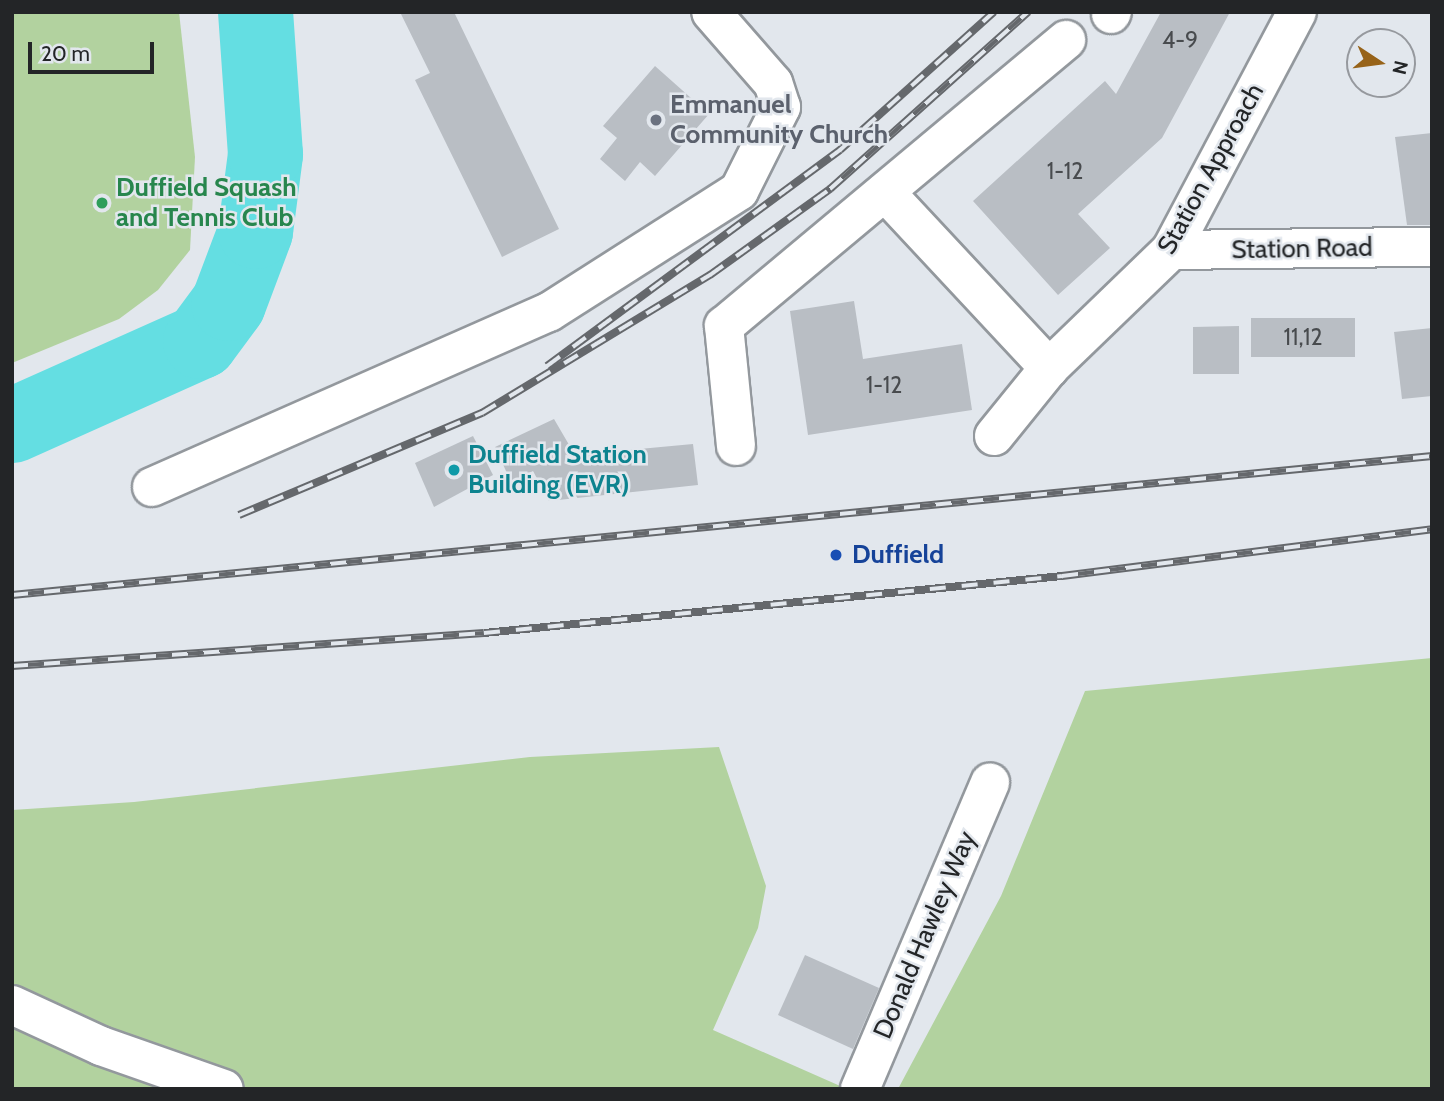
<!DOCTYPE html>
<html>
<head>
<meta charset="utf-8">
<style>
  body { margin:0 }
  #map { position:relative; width:1444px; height:1101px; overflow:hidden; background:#e2e7ed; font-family:Cabin,sans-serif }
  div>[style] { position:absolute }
  .green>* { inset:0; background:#b2d29f }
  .river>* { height:75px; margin:-37.5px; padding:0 37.5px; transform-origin:37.5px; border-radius:37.5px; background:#64dee2 }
  .building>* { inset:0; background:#b9bec4 }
  .roads { filter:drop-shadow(2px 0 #93989d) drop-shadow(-2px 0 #93989d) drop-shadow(0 2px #93989d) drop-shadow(0 -2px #93989d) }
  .minor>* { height:38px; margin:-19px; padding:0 19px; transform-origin:19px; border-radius:19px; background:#fff }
  .rail>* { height:8px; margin-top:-4px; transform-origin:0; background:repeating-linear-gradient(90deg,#e2e7ed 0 16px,#65686c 0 32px); box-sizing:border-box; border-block:2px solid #65686c }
  .dots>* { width:19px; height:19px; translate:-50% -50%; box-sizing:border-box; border:4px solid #e2e7ed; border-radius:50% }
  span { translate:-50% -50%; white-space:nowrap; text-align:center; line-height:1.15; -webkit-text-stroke:5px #e2e7ed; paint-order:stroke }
  .number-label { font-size:23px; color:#484b4e }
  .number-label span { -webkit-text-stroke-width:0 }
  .worship-label { font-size:26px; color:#5b616d; font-weight:700 }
  .left { translate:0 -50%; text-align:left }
  .street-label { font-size:26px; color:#232527 }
  .leisure-label { font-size:26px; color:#27864d; font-weight:700 }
  .culture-label { font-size:26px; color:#0d838f; font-weight:700 }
  .transit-label { font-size:26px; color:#164399; font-weight:700 }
  .frame { position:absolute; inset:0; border:14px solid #232527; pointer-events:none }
  .north { position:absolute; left:1346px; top:28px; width:70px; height:70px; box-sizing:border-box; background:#e2e7ed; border:2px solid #96999e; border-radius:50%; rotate:103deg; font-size:19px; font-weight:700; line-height:28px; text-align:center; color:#232527 }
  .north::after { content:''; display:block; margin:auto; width:24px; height:32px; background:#976319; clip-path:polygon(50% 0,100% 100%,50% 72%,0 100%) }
  .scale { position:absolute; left:28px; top:42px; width:126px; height:32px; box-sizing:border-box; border:4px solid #232527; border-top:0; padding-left:9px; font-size:21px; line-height:24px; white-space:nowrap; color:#232527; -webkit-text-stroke:5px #e2e7ed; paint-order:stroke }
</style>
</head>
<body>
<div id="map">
  <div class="green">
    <i style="clip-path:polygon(12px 12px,179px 12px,195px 157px,190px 250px,158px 290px,119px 319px,12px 363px)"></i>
    <i style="clip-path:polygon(1432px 658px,1432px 1089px,898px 1089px,1001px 896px,1085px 691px)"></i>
    <i style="clip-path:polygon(719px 747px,766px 886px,758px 928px,713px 1030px,847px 1089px,12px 1089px,12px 810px,134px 802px,530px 757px)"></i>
  </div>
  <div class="river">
    <i style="left:12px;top:425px;width:206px;rotate:-24.1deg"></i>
    <i style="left:200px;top:341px;width:47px;rotate:-53.6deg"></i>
    <i style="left:228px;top:303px;width:77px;rotate:-69.4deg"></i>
    <i style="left:255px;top:231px;width:78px;rotate:-82.6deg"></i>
    <i style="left:265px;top:154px;width:142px;rotate:-94deg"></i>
  </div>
  <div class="building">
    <i style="clip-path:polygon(400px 12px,454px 12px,559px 229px,502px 257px,415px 80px,430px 73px)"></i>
    <i style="clip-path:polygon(1161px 12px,1230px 12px,1162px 138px,1078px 214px,1110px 248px,1058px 295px,973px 201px,1105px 81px,1116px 94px)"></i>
    <i style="clip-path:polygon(655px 66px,709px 114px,655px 176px,640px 162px,625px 181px,600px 159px,617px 138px,603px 126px)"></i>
    <i style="clip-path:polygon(1432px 133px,1432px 225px,1407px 225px,1395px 137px)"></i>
    <i style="clip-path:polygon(854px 301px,863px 359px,962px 344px,972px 410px,808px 435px,790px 311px)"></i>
    <i style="clip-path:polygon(1251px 318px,1355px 318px,1355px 357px,1251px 357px)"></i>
    <i style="clip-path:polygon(1239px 326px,1239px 374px,1193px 374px,1193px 327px)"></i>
    <i style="clip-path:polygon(1432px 328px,1432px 396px,1402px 399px,1394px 332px)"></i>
    <i style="clip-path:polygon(554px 419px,575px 455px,693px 444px,698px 485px,549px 501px,533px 471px,511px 482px,495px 447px)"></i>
    <i style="clip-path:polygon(473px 436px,493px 475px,434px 507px,415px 463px)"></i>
    <i style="clip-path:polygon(805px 955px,879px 988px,853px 1049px,778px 1015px)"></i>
  </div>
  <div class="roads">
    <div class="minor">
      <i style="left:1111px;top:14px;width:2px;rotate:-63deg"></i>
      <i style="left:885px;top:192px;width:241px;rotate:47deg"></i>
      <i style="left:1171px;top:250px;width:261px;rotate:-0.7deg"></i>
      <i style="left:994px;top:436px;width:87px;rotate:-51deg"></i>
      <i style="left:1049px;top:368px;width:170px;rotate:-44deg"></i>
      <i style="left:1171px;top:250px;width:269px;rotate:-62.1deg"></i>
      <i style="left:736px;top:446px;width:121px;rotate:-95.7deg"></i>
      <i style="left:724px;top:326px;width:446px;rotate:-39.9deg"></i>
      <i style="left:152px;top:487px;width:434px;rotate:-23.8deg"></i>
      <i style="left:549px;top:312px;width:225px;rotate:-32.5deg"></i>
      <i style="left:739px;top:191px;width:94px;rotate:-63.4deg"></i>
      <i style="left:781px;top:107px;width:25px;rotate:-108deg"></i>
      <i style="left:773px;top:83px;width:94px;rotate:-131.1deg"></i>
      <i style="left:12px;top:1005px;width:98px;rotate:24.7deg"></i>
      <i style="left:101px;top:1046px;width:130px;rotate:19.3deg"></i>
      <i style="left:860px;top:1089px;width:333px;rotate:-67deg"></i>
    </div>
  </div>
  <div class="rail">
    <i style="left:547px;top:366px;width:364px;rotate:-36.4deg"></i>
    <i style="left:840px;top:150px;width:207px;rotate:-41.9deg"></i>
    <i style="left:239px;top:515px;width:264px;rotate:-22.8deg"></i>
    <i style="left:482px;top:413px;width:267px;rotate:-31.2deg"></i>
    <i style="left:710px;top:275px;width:148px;rotate:-35.6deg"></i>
    <i style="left:830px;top:189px;width:266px;rotate:-41.8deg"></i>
    <i style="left:12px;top:595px;width:1427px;rotate:-5.59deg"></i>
    <i style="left:12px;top:666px;width:473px;rotate:-4deg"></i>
    <i style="left:484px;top:633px;width:581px;rotate:-5.63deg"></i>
    <i style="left:1062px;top:576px;width:373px;rotate:-7.2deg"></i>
  </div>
  <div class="dots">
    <i style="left:656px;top:120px;background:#6b7280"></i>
    <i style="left:102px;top:203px;background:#2e9e5b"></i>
    <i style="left:454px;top:470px;background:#0f9aa8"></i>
    <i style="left:836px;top:555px;background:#1a4fb4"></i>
  </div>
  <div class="number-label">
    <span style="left:1180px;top:40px">4-9</span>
    <span style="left:1065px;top:171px">1-12</span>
    <span style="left:1303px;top:337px">11,12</span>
    <span style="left:884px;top:385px">1-12</span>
  </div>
  <div class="worship-label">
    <span class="left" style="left:670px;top:120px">Emmanuel<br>Community Church</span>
  </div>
  <div class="street-label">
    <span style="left:1211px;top:169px;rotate:-61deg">Station Approach</span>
    <span style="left:1302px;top:249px;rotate:-1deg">Station Road</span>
    <span style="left:925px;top:935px;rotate:-67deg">Donald Hawley Way</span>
  </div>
  <div class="leisure-label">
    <span class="left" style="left:116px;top:203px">Duffield Squash<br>and Tennis Club</span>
  </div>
  <div class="culture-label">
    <span class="left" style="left:468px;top:470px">Duffield Station<br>Building (EVR)</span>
  </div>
  <div class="transit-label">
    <span class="left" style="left:852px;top:555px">Duffield</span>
  </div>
  <div class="frame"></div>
  <div class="north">N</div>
  <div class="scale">20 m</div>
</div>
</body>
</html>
